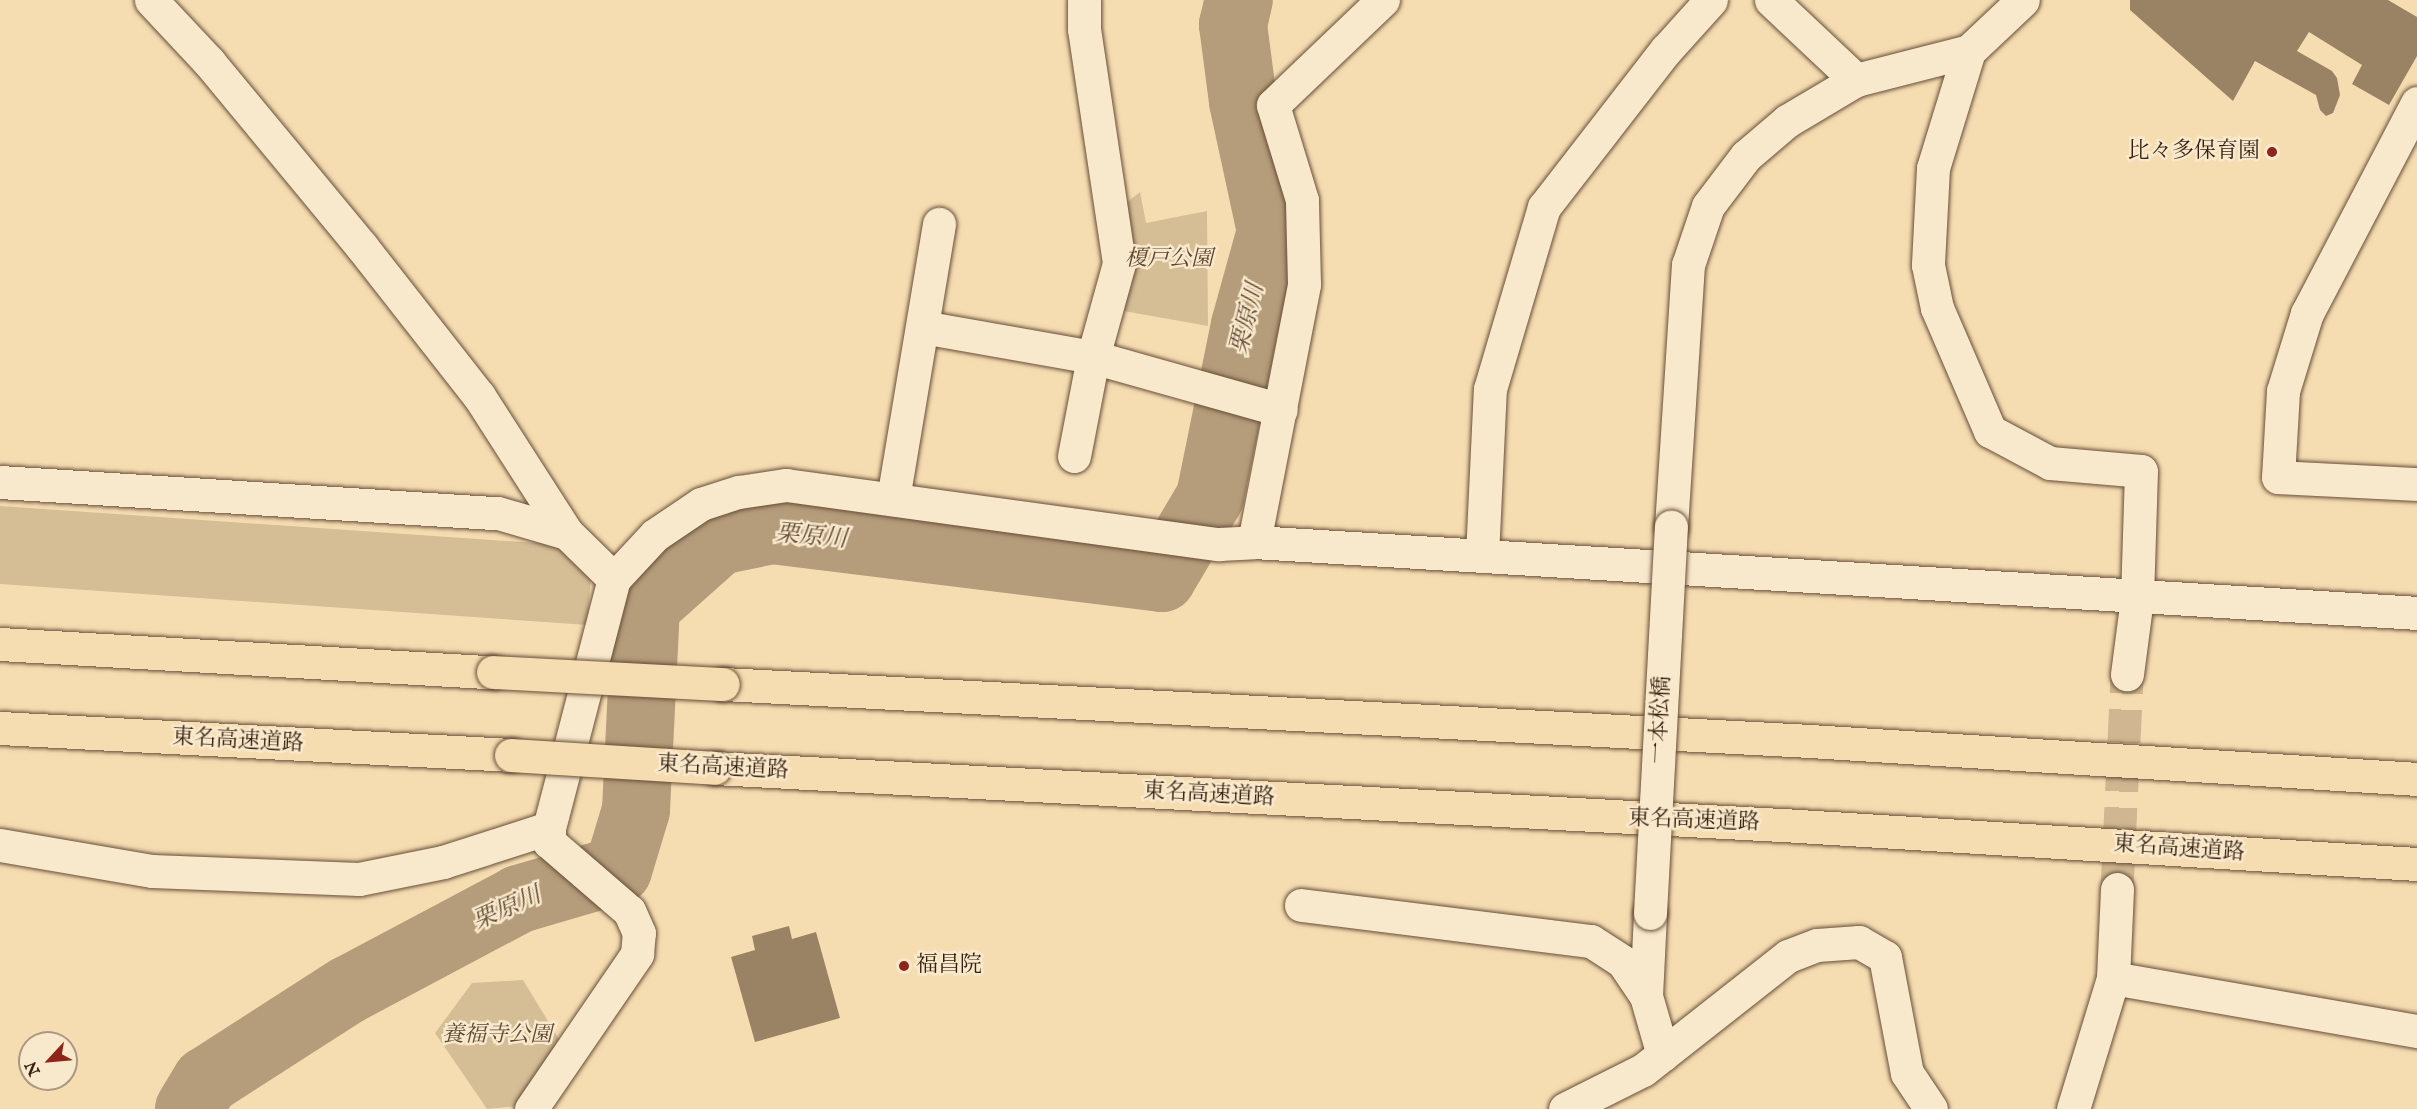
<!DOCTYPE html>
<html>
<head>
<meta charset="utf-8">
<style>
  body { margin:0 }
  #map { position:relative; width:2417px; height:1109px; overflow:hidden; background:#f6ddb1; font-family:"IM FELL English","Noto Serif JP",serif }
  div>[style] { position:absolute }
  .green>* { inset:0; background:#d5bd96 }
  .river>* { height:68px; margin:-34px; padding:0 34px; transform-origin:34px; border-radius:34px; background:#b59c7a }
  .building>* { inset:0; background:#9a8264 }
  .minor-tunnel>* { height:33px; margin-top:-16.5px; transform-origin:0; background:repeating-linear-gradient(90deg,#d0b791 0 33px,transparent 0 49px) }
  .roads { filter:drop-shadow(0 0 2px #664e38) drop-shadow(0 0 2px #664e38) }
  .minor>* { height:33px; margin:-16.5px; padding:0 16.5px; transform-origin:16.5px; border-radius:16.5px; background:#f9e9cc }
  .highway>* { height:33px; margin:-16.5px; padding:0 16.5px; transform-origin:16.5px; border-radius:16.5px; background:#f6ddb1 }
  .bridges { filter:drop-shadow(0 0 2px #664e38) drop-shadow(0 0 2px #664e38) }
  .minor-bridge>* { height:33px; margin:-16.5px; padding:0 16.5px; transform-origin:16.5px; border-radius:16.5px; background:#f9e9cc }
  .highway-bridge>* { height:33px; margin:-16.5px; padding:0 16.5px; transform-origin:16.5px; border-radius:16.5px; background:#f6ddb1 }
  .dots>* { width:16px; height:16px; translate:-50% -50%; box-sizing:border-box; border:3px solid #f9e9cc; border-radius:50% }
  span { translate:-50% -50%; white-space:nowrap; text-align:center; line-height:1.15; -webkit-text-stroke:5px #f9e9cc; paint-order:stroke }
  .poi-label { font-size:22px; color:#361f10 }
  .right { translate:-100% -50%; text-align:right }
  .left { translate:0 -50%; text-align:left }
  .park-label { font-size:22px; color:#5e4632; font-style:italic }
  .street-label { font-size:22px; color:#361f10 }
  .water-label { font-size:24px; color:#624b35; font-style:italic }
  .north { position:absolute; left:18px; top:1031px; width:60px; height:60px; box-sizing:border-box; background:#f9e9cc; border:2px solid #ab9881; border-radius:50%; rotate:244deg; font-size:16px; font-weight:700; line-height:24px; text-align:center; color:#361f10 }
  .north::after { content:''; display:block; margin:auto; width:21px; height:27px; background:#8f2418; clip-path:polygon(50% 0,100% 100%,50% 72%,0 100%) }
</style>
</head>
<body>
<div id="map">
  <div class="green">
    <div style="clip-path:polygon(1140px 192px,1146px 223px,1207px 211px,1208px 326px,1118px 310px,1126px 203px)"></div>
    <div style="clip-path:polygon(0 506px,565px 545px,591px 574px,587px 625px,0 584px)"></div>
    <div style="clip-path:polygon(523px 980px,562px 1044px,518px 1106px,487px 1109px,435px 1033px,472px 983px)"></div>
  </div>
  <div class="river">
    <div style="left:189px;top:1109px;width:33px;rotate:-59deg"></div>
    <div style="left:206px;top:1081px;width:169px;rotate:-32.7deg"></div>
    <div style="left:348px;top:990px;width:194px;rotate:-28deg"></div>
    <div style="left:519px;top:899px;width:103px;rotate:-16.3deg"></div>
    <div style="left:618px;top:870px;width:63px;rotate:-73.3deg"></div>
    <div style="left:636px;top:810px;width:204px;rotate:-87.2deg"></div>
    <div style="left:646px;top:606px;width:98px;rotate:-41.7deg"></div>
    <div style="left:719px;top:541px;width:54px;rotate:-11.7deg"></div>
    <div style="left:772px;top:530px;width:393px;rotate:7deg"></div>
    <div style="left:1162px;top:578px;width:94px;rotate:-59.3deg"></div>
    <div style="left:1210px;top:497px;width:176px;rotate:-78.5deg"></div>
    <div style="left:1245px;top:325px;width:98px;rotate:-74.5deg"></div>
    <div style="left:1271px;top:231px;width:133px;rotate:-102.2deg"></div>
    <div style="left:1243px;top:101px;width:77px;rotate:-97.5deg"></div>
    <div style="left:1233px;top:25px;width:26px;rotate:-77deg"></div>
  </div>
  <div class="building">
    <div style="clip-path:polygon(2130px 0,2388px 0,2417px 17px,2417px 56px,2389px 105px,2352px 84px,2362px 65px,2309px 32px,2297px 51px,2332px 71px,2337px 78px,2340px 95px,2333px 113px,2326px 116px,2320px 110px,2316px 95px,2255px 61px,2233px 101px,2130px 10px)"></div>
    <div style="clip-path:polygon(789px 926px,792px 939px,816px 932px,840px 1018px,755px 1042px,731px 957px,755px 950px,752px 936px)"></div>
  </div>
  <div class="minor-tunnel">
    <div style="left:2117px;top:889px;width:215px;rotate:-87.3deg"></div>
  </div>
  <div class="roads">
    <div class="minor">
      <div style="left:151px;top:0;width:85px;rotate:46.9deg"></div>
      <div style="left:209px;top:62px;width:240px;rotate:50.4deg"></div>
      <div style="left:362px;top:247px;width:189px;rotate:51.9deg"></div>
      <div style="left:479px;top:396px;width:163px;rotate:57.3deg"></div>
      <div style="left:1771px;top:0;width:117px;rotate:43.3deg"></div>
      <div style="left:1969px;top:51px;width:122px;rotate:107.1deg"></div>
      <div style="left:1933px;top:168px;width:97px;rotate:93deg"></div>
      <div style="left:1928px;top:265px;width:44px;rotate:78.2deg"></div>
      <div style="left:1937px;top:308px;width:134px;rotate:66.7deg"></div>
      <div style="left:1990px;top:431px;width:68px;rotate:28.1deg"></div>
      <div style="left:2050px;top:463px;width:91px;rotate:5deg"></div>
      <div style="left:2141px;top:471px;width:127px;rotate:91.8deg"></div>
      <div style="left:2137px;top:598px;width:77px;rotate:97.5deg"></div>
      <div style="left:2417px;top:103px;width:237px;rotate:117.6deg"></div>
      <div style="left:2307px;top:313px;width:82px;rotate:107.1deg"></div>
      <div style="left:2283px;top:391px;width:86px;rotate:93.3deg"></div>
      <div style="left:2278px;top:477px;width:139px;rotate:2.9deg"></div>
      <div style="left:923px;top:327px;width:173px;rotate:10deg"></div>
      <div style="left:1093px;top:357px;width:195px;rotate:15.7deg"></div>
      <div style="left:1074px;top:456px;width:101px;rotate:-79.1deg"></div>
      <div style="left:1093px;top:357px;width:98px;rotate:-74.5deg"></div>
      <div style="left:1119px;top:263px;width:237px;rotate:-98.5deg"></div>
      <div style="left:1084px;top:29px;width:29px;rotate:-90deg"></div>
      <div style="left:0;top:482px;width:499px;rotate:3.6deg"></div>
      <div style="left:498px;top:513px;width:72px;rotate:16.2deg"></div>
      <div style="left:567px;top:533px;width:66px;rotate:44.4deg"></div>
      <div style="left:893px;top:499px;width:279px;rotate:-80.5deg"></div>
      <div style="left:1671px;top:527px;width:263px;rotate:-86.3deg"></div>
      <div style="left:1688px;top:265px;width:62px;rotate:-71.3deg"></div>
      <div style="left:1708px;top:206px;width:63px;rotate:-52.8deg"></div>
      <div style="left:1746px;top:156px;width:54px;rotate:-40.5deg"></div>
      <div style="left:1787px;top:121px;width:80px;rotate:-30.7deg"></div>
      <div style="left:1856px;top:80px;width:117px;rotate:-14.4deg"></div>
      <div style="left:1969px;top:51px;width:74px;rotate:-43.4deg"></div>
      <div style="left:1254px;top:542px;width:263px;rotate:-79deg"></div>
      <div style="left:1304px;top:284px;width:84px;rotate:-91.4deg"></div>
      <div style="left:1302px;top:200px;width:99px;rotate:-107deg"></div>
      <div style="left:1273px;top:105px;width:152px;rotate:-43.7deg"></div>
      <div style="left:1482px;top:556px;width:167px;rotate:-87.3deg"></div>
      <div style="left:1490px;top:389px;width:190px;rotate:-73.5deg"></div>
      <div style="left:1544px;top:207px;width:199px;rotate:-52.2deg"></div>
      <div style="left:1666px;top:50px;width:67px;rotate:-48deg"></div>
      <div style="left:0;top:845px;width:154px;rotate:9.7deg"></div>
      <div style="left:152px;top:871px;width:207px;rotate:2.2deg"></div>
      <div style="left:359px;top:879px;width:86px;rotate:-11.4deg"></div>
      <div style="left:443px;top:862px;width:111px;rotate:-17.8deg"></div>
      <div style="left:1301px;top:905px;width:292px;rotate:7.1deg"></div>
      <div style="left:1591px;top:941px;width:38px;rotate:33deg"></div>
      <div style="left:1623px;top:962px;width:41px;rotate:55.9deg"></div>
      <div style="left:1646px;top:996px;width:61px;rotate:73.9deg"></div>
      <div style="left:2113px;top:978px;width:309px;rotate:9.9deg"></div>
      <div style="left:1646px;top:996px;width:83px;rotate:-87.2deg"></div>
      <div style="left:531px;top:1109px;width:188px;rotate:-55.6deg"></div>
      <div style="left:637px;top:954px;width:21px;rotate:-85deg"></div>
      <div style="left:639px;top:933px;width:24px;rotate:-114deg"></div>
      <div style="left:629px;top:911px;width:106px;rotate:-139.2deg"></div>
      <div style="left:549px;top:842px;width:14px;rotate:-90deg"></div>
      <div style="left:549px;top:828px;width:257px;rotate:-75.4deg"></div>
      <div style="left:614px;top:579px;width:60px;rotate:-47deg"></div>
      <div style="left:655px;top:535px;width:55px;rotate:-34deg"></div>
      <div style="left:701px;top:504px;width:40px;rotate:-18deg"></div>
      <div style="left:739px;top:492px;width:48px;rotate:-8.5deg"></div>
      <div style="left:786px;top:485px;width:437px;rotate:7.8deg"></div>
      <div style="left:1219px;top:544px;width:35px;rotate:-3deg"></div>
      <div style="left:1254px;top:542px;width:1165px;rotate:3.49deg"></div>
      <div style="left:1565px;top:1109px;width:87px;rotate:-26.6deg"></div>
      <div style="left:1643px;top:1070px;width:184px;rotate:-38.2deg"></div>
      <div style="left:1788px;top:956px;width:31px;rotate:-21deg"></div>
      <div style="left:1817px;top:945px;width:42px;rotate:-4.1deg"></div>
      <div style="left:1859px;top:942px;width:30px;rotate:30deg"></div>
      <div style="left:1885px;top:957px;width:118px;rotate:79.3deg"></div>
      <div style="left:1907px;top:1073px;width:43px;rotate:56.3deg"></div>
      <div style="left:2073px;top:1109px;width:137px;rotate:-73deg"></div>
      <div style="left:2113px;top:978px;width:89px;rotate:-87.4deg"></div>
    </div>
    <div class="highway">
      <div style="left:0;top:644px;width:494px;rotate:3.3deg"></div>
      <div style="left:723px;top:684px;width:1088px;rotate:3deg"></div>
      <div style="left:1810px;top:741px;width:608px;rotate:3.58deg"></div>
      <div style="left:0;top:728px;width:512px;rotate:3.02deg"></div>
      <div style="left:715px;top:768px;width:1086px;rotate:3.06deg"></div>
      <div style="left:1799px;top:826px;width:619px;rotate:3.52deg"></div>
    </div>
  </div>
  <div class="bridges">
    <div class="minor-bridge">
      <div style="left:1650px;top:913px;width:387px;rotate:-86.9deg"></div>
    </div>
    <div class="highway-bridge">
      <div style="left:493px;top:672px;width:230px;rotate:3deg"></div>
      <div style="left:511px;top:755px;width:204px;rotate:3.6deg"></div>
    </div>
  </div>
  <div class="dots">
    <div style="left:2272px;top:152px;background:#8f2418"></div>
    <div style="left:904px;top:966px;background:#8f2418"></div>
  </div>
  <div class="poi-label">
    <span class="right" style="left:2260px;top:152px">比々多保育園</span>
    <span class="left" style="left:916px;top:966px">福昌院</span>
  </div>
  <div class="park-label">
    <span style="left:1169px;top:260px">榎戸公園</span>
    <span style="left:497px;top:1036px">養福寺公園</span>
  </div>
  <div class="street-label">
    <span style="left:1661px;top:720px;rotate:-87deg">一本松橋</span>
    <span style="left:238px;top:741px;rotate:3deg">東名高速道路</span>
    <span style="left:723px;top:768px;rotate:3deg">東名高速道路</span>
    <span style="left:1209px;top:795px;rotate:3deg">東名高速道路</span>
    <span style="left:1694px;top:821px;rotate:2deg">東名高速道路</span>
    <span style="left:2179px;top:849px;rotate:4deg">東名高速道路</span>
  </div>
  <div class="water-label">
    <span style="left:1248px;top:319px;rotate:-76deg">栗原川</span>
    <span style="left:811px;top:537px;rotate:5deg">栗原川</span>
    <span style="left:507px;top:909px;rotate:-24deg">栗原川</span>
  </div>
  <div class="north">N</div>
</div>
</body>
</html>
